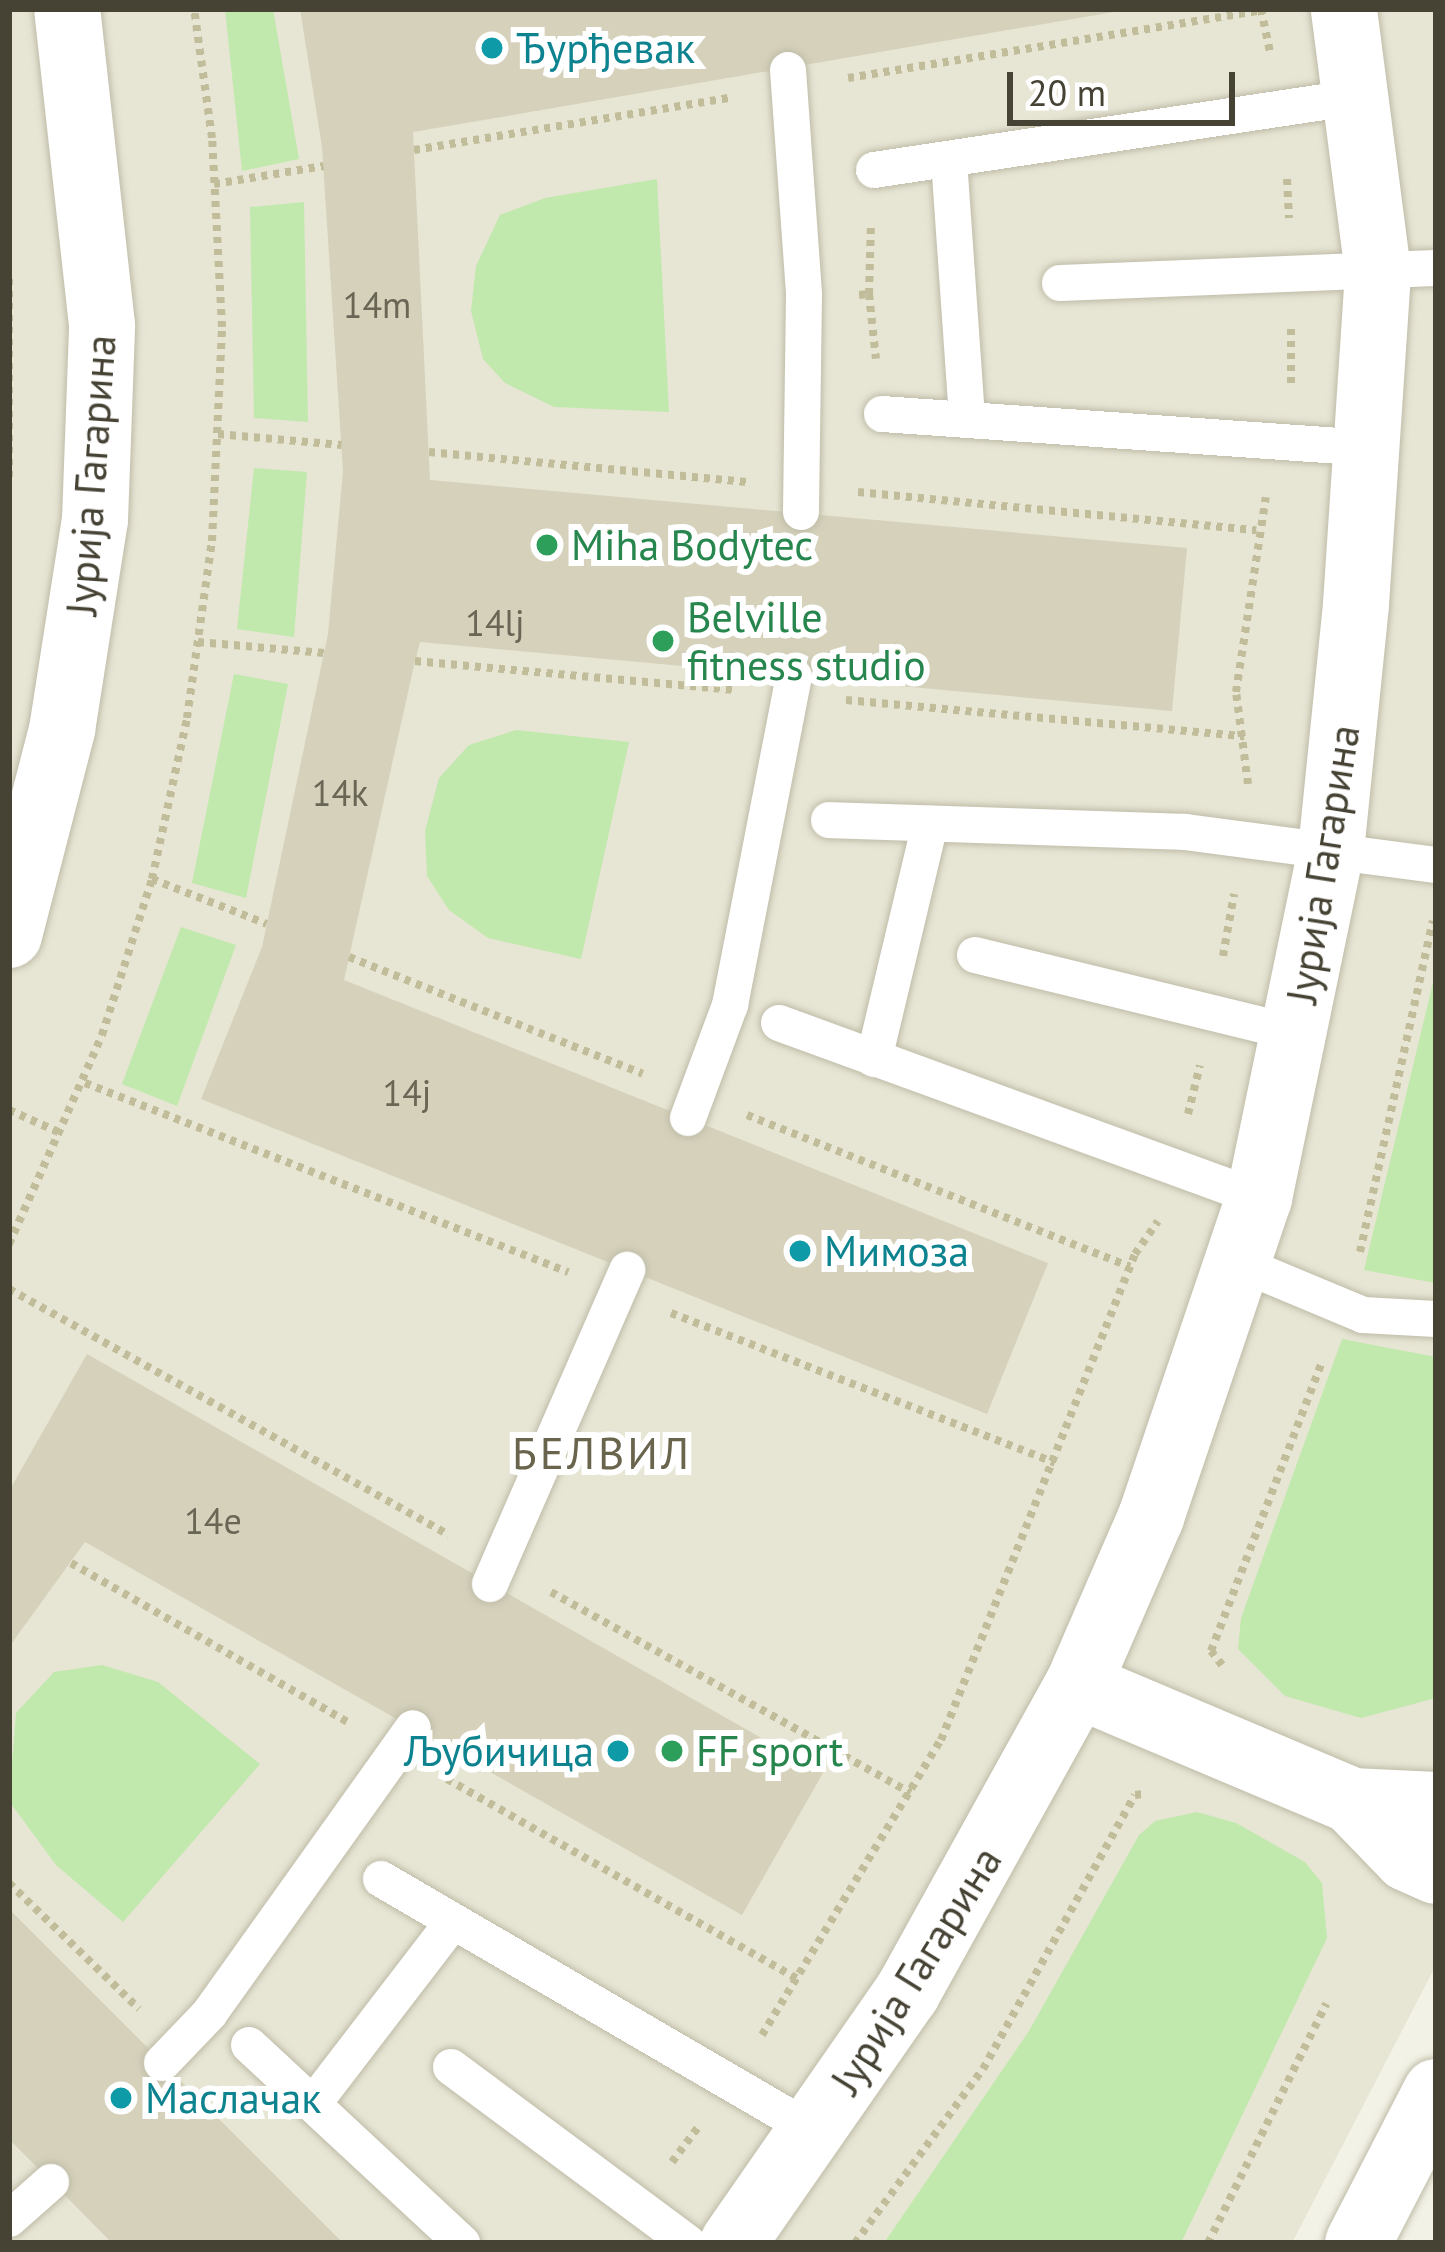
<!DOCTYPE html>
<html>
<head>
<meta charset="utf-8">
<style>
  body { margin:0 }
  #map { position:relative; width:1445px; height:2252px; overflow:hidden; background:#f3f2e6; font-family:"PT Sans",sans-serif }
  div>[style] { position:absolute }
  .residential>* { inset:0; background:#e7e5d4 }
  .green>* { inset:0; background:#c1e9ad }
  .building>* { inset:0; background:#d5d1bb }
  .path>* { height:8px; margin-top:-4px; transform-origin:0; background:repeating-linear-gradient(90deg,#c1bc99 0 6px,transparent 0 12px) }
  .roads { filter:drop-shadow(0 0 3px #bfbca8) drop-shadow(0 0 3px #bfbca8) }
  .service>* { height:36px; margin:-18px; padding:0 18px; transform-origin:18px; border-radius:18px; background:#fff }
  .minor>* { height:66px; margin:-33px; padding:0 33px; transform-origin:33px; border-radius:33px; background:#fff }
  .tertiary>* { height:66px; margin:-33px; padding:0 33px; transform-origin:33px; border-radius:33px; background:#fff }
  .dots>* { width:33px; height:33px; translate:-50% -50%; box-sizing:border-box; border:6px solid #fff; border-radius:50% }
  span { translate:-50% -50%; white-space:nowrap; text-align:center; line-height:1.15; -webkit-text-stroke:12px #fff; paint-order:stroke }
  .number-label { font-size:36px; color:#6a6656 }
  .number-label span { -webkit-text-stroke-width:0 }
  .culture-label { font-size:42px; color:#0d838f }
  .left { translate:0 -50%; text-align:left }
  .right { translate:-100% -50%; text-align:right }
  .street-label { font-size:42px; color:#464335 }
  .leisure-label { font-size:42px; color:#27864d }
  .neighbourhood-label { font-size:45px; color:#69644c; letter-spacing:3px }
  .frame { position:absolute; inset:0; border:12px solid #464335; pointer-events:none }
  .scale { position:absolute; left:1007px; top:72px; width:228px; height:54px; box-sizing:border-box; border:6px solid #464335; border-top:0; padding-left:15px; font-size:36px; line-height:42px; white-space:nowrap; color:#464335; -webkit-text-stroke:9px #fff; paint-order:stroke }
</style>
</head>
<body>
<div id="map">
  <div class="residential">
    <div style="clip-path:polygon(9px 9px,1436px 9px,1436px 1965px,1292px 2243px,9px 2243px)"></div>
  </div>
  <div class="green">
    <div style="clip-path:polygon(225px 9px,273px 9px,299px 159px,242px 171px)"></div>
    <div style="clip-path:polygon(657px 179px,669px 412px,554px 407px,505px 383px,483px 359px,471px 311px,476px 266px,500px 215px,545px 198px)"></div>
    <div style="clip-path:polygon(304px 202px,308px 422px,254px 418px,250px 207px)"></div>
    <div style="clip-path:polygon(254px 468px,307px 472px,294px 637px,237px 629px)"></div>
    <div style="clip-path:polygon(234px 674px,288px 684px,246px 898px,192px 883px)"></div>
    <div style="clip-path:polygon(516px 730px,629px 742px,581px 959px,488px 938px,449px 910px,427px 876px,425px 831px,439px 778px,469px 745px)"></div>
    <div style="clip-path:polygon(181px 927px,236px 945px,177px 1106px,122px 1084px)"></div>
    <div style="clip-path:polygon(1436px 970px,1436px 1283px,1364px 1270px)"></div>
    <div style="clip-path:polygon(1342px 1339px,1436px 1357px,1436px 1698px,1361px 1718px,1285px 1696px,1238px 1649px,1241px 1618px)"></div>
    <div style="clip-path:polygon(102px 1665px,158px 1682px,260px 1764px,123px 1922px,56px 1865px,9px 1801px,16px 1713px,54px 1672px)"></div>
    <div style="clip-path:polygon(1197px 1812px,1236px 1823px,1305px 1862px,1322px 1883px,1327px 1938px,1181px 2243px,884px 2243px,1029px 2031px,1139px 1835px,1155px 1821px)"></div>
  </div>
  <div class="building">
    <div style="clip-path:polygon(300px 9px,1131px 9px,413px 132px,430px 480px,1187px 548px,1172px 711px,420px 642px,415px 661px,344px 980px,1048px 1263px,987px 1414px,201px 1099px,262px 947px,328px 634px,343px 471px,322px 147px)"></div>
    <div style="clip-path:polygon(87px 1354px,823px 1773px,742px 1915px,85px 1542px,9px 1647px,9px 1491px)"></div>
    <div style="clip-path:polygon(9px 1909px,343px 2243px,112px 2243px,9px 2139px)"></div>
  </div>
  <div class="path">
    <div style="left:1261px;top:9px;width:44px;rotate:78.2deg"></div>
    <div style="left:848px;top:78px;width:419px;rotate:-9.3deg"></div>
    <div style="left:414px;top:150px;width:323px;rotate:-9.4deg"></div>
    <div style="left:1287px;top:179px;width:39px;rotate:87deg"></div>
    <div style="left:214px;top:184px;width:111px;rotate:-9.3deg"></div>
    <div style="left:9px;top:279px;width:199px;rotate:90deg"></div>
    <div style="left:869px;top:294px;width:70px;rotate:-88.4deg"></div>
    <div style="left:859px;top:295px;width:10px;rotate:-6deg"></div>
    <div style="left:869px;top:294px;width:65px;rotate:83.9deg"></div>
    <div style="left:1291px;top:329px;width:57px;rotate:90deg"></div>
    <div style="left:218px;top:434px;width:124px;rotate:5.1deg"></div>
    <div style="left:429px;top:452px;width:319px;rotate:5.4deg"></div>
    <div style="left:858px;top:492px;width:400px;rotate:5.5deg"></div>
    <div style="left:198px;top:642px;width:127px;rotate:5deg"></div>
    <div style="left:415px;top:661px;width:321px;rotate:5.2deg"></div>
    <div style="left:846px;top:700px;width:400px;rotate:5.2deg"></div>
    <div style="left:1248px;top:784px;width:93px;rotate:-97.4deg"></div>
    <div style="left:1236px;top:692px;width:197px;rotate:-81.3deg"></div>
    <div style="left:152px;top:879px;width:123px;rotate:21.4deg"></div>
    <div style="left:1223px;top:956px;width:63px;rotate:-79.9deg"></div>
    <div style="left:349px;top:957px;width:316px;rotate:21.7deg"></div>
    <div style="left:85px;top:1083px;width:519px;rotate:21.37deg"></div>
    <div style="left:9px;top:1110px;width:59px;rotate:24deg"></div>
    <div style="left:1188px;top:1114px;width:50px;rotate:-76.2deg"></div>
    <div style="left:747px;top:1115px;width:412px;rotate:21.6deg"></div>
    <div style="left:9px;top:1244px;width:229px;rotate:-66deg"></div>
    <div style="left:102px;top:1035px;width:164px;rotate:-72.2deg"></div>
    <div style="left:152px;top:879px;width:165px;rotate:-77.7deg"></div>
    <div style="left:187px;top:718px;width:179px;rotate:-82deg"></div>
    <div style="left:212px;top:541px;width:214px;rotate:-87.3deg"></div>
    <div style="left:222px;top:327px;width:189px;rotate:-93deg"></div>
    <div style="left:212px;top:138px;width:130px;rotate:-97.9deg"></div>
    <div style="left:1360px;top:1252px;width:339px;rotate:-77.6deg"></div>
    <div style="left:9px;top:1289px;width:504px;rotate:29.21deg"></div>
    <div style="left:671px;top:1313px;width:412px;rotate:21.3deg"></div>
    <div style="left:71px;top:1563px;width:323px;rotate:29.9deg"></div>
    <div style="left:551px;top:1592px;width:412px;rotate:29.2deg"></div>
    <div style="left:1222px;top:1665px;width:18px;rotate:-128deg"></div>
    <div style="left:1211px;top:1651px;width:310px;rotate:-69deg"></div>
    <div style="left:447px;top:1779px;width:403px;rotate:29.7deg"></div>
    <div style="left:9px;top:1883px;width:181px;rotate:44.1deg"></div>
    <div style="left:762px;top:2035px;width:345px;rotate:-58.8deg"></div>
    <div style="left:941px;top:1740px;width:523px;rotate:-68.24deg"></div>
    <div style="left:1135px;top:1254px;width:40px;rotate:-55.1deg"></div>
    <div style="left:672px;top:2162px;width:45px;rotate:-53.1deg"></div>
    <div style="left:855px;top:2243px;width:216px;rotate:-53.7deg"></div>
    <div style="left:983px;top:2069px;width:313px;rotate:-61deg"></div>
    <div style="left:1135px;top:1795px;width:9px;rotate:-6deg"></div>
    <div style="left:1208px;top:2243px;width:267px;rotate:-63.7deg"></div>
  </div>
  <div class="roads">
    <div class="service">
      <div style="left:788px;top:70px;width:226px;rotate:85.9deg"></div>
      <div style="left:804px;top:295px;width:217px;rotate:90.8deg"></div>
      <div style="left:949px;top:160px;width:260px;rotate:86deg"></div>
      <div style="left:874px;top:170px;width:488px;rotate:-8.6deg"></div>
      <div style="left:1060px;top:283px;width:376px;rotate:-2.3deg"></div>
      <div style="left:882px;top:414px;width:485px;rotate:4deg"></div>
      <div style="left:829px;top:820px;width:356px;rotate:1.9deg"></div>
      <div style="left:1185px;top:832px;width:253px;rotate:7.5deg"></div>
      <div style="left:975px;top:955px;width:330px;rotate:13.7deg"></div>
      <div style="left:779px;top:1023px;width:511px;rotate:20.03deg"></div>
      <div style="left:874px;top:1059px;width:242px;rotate:-76.6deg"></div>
      <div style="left:688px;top:1118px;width:121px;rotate:-69.6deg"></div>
      <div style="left:730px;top:1005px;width:335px;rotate:-79deg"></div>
      <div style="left:1241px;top:1264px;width:132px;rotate:22.7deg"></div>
      <div style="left:1363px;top:1315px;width:73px;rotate:3.1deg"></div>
      <div style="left:490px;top:1584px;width:343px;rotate:-66.4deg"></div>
      <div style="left:381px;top:1879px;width:502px;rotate:30.24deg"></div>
      <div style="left:249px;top:2045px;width:291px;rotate:42.9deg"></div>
      <div style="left:162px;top:2063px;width:68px;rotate:-46.2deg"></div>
      <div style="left:209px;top:2014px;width:351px;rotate:-54.5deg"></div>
      <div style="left:451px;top:2067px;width:295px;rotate:36.6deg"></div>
      <div style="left:313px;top:2104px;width:228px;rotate:-52.5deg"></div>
      <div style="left:9px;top:2219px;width:56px;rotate:-41.4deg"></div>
    </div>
    <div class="minor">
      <div style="left:9px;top:935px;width:212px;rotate:-75.5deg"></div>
      <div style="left:62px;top:730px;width:213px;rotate:-81.1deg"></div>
      <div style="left:95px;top:520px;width:195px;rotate:-87.9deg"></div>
      <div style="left:102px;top:325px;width:318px;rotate:-96.3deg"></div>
      <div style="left:1078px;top:1685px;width:298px;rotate:22.9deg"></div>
      <div style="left:1352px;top:1801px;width:84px;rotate:2.7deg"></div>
      <div style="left:1352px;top:1801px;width:79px;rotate:46deg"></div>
      <div style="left:1407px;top:1858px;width:32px;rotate:24deg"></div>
      <div style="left:733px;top:2243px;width:305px;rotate:-55.2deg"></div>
      <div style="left:907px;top:1993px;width:352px;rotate:-61deg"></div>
      <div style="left:1078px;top:1685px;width:183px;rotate:-66.5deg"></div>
      <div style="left:1151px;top:1517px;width:337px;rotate:-71.3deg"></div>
      <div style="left:1259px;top:1198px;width:354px;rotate:-78.3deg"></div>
      <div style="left:1331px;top:851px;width:248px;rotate:-84.2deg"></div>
      <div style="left:1356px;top:604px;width:333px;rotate:-86.2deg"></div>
      <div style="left:1378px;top:272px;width:265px;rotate:-97.4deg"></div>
    </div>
    <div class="tertiary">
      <div style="left:1358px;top:2243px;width:170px;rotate:-62.7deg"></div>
    </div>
  </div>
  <div class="dots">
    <div style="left:492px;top:48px;background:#0f9aa8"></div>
    <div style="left:547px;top:545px;background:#2e9e5b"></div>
    <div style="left:663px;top:641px;background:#2e9e5b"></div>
    <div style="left:800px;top:1251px;background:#0f9aa8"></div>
    <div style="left:618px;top:1751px;background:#0f9aa8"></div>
    <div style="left:672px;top:1751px;background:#2e9e5b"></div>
    <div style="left:121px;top:2098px;background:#0f9aa8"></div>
  </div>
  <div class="number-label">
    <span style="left:377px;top:305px">14m</span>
    <span style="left:495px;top:623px">14lj</span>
    <span style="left:340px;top:793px">14k</span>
    <span style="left:407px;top:1093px">14j</span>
    <span style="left:213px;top:1521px">14e</span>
  </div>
  <div class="culture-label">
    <span class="left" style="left:516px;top:48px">Ђурђевак</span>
    <span class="left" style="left:824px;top:1251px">Мимоза</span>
    <span class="right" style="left:594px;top:1751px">Љубичица</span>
    <span class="left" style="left:145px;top:2098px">Маслачак</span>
  </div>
  <div class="street-label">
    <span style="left:91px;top:475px;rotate:-86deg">Јурија Гагарина</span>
    <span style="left:1323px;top:864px;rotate:-81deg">Јурија Гагарина</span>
    <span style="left:916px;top:1970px;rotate:-58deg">Јурија Гагарина</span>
  </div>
  <div class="leisure-label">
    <span class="left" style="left:571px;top:545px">Miha Bodytec</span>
    <span class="left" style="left:687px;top:641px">Belville<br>fitness studio</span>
    <span class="left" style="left:696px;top:1751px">FF sport</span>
  </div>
  <div class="neighbourhood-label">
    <span style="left:602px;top:1453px">БЕЛВИЛ</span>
  </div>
  <div class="frame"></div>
  <div class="scale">20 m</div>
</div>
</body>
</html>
